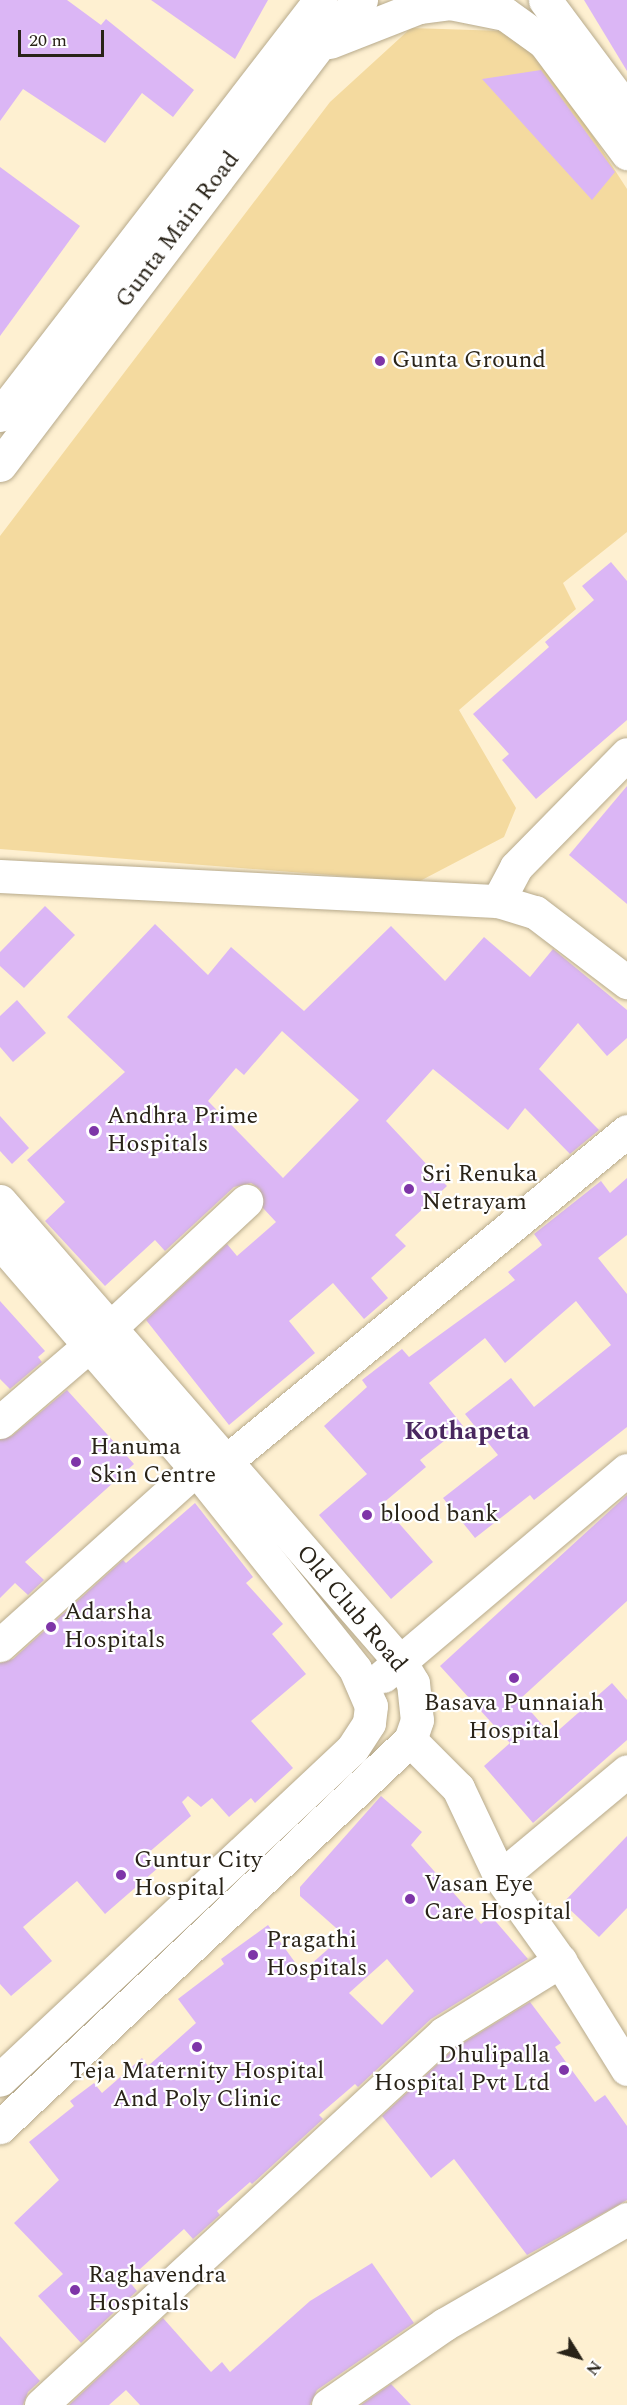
<!DOCTYPE html>
<html>
<head>
<meta charset="utf-8">
<style>
  body { margin:0 }
  #map { position:relative; width:627px; height:2405px; overflow:hidden; background:#fef0d1; font-family:Spectral,serif }
  div>[style] { position:absolute }
  .green>* { inset:0; background:#f4da9f }
  .building>* { inset:0; background:#dbb6f5 }
  .roads { filter:drop-shadow(0 0 2px #b7aa8c) drop-shadow(0 0 2px #b7aa8c) }
  .minor>* { height:33px; margin:-16.5px; padding:0 16.5px; transform-origin:16.5px; border-radius:16.5px; background:#fff }
  .major>* { height:33px; margin:-16.5px; padding:0 16.5px; transform-origin:16.5px; border-radius:16.5px; background:#fff }
  .dots>* { width:16px; height:16px; translate:-50% -50%; box-sizing:border-box; border:3px solid #fff; border-radius:50% }
  span { translate:-50% -50%; white-space:nowrap; text-align:center; line-height:1.15; -webkit-text-stroke:4.5px #fff; paint-order:stroke }
  .street-label { font-size:24px; color:#292318 }
  .poi-label { font-size:24px; color:#292318 }
  .left { translate:0 -50%; text-align:left }
  .right { translate:-100% -50%; text-align:right }
  .neighbourhood-label { font-size:26px; color:#49275f; font-weight:700 }
  .north { position:absolute; left:549px; top:2327px; width:60px; height:60px; -webkit-text-stroke:4px #fff; paint-order:stroke; rotate:127deg; font-size:16px; font-weight:700; line-height:24px; text-align:center; color:#292318 }
  .north::after { content:''; display:block; margin:auto; width:21px; height:27px; background:#292318; clip-path:polygon(50% 0,100% 100%,50% 72%,0 100%) }
  .scale { position:absolute; left:18px; top:30px; width:86px; height:27px; box-sizing:border-box; border:3px solid #292318; border-top:0; padding-left:8px; font-size:18px; line-height:21px; white-space:nowrap; color:#292318; -webkit-text-stroke:4px #fff; paint-order:stroke }
</style>
</head>
<body>
<div id="map">
  <div class="green">
    <div style="clip-path:polygon(411px 28px,504px 31px,549px 68px,627px 189px,627px 532px,563px 583px,576px 609px,459px 710px,516px 808px,504px 837px,418px 882px,0 849px,0 536px,330px 102px)"></div>
  </div>
  <div class="building">
    <div style="clip-path:polygon(0 0,67px 0,101px 25px,106px 19px,194px 90px,173px 117px,142px 93px,105px 143px,23px 89px,0 121px)"></div>
    <div style="clip-path:polygon(151px 0,268px 0,235px 59px)"></div>
    <div style="clip-path:polygon(584px 0,627px 0,627px 71px)"></div>
    <div style="clip-path:polygon(541px 70px,615px 172px,592px 200px,482px 79px)"></div>
    <div style="clip-path:polygon(0 167px,80px 226px,0 336px)"></div>
    <div style="clip-path:polygon(611px 562px,627px 581px,627px 720px,536px 799px,502px 760px,509px 754px,473px 714px,549px 647px,545px 642px,594px 600px,582px 586px)"></div>
    <div style="clip-path:polygon(627px 786px,627px 904px,569px 855px)"></div>
    <div style="clip-path:polygon(45px 906px,75px 935px,24px 988px,0 966px,0 952px)"></div>
    <div style="clip-path:polygon(evenodd,155px 924px,208px 975px,231px 947px,304px 1011px,391px 926px,445px 981px,484px 937px,530px 977px,553px 949px,627px 1010px,627px 1038px,607px 1056px,578px 1023px,539px 1069px,599px 1130px,570px 1154px,525px 1108px,508px 1130px,433px 1069px,386px 1121px,447px 1186px,395px 1235px,406px 1246px,371px 1278px,388px 1298px,364px 1319px,333px 1283px,289px 1321px,315px 1353px,229px 1425px,146px 1320px,227px 1244px,237px 1256px,276px 1222px,263px 1208px,260px 1189px,251px 1183px,234px 1187px,165px 1251px,155px 1240px,105px 1286px,45px 1221px,65px 1202px,27px 1160px,125px 1072px,67px 1017px,155px 924px,282px 1031px,359px 1100px,283px 1178px,208px 1101px,236px 1068px,244px 1075px,282px 1031px)"></div>
    <div style="clip-path:polygon(17px 1000px,46px 1033px,13px 1062px,0 1047px,0 1016px)"></div>
    <div style="clip-path:polygon(0 1116px,29px 1148px,12px 1164px,0 1151px)"></div>
    <div style="clip-path:polygon(627px 1178px,627px 1235px,598px 1258px,627px 1294px,627px 1427px,534px 1500px,530px 1495px,475px 1538px,443px 1498px,498px 1455px,465px 1414px,511px 1378px,534px 1407px,611px 1345px,576px 1301px,505px 1363px,485px 1338px,429px 1383px,463px 1426px,420px 1460px,426px 1467px,382px 1504px,433px 1562px,391px 1599px,319px 1515px,367px 1474px,324px 1426px,367px 1387px,362px 1380px,402px 1349px,409px 1357px,515px 1280px,508px 1272px,542px 1245px,534px 1234px,601px 1181px,610px 1193px)"></div>
    <div style="clip-path:polygon(0 1301px,45px 1351px,38px 1357px,42px 1362px,10px 1389px,0 1379px)"></div>
    <div style="clip-path:polygon(67px 1390px,134px 1464px,25px 1562px,44px 1580px,28px 1595px,15px 1583px,0 1598px,0 1440px,12px 1436px)"></div>
    <div style="clip-path:polygon(627px 1495px,627px 1601px,520px 1699px,552px 1736px,612px 1683px,627px 1700px,627px 1740px,533px 1823px,484px 1766px,510px 1743px,440px 1666px)"></div>
    <div style="clip-path:polygon(195px 1503px,253px 1577px,246px 1583px,283px 1624px,272px 1634px,306px 1674px,251px 1721px,293px 1768px,255px 1803px,251px 1798px,229px 1817px,212px 1798px,201px 1807px,188px 1796px,182px 1802px,191px 1816px,147px 1854px,159px 1867px,105px 1914px,77px 1881px,23px 1927px,52px 1961px,11px 1996px,0 1984px,0 1663px,13px 1659px,123px 1560px,126px 1563px)"></div>
    <div style="clip-path:polygon(evenodd,381px 1796px,422px 1832px,411px 1845px,481px 1924px,491px 1916px,528px 1959px,431px 2019px,358px 2087px,355px 2084px,319px 2115px,323px 2119px,252px 2184px,250px 2182px,217px 2211px,220px 2215px,193px 2239px,184px 2229px,128px 2280px,137px 2291px,81px 2343px,38px 2296px,63px 2274px,14px 2223px,59px 2180px,29px 2142px,74px 2106px,70px 2101px,94px 2083px,102px 2093px,142px 2058px,148px 2066px,196px 2023px,178px 1999px,224px 1964px,221px 1959px,268px 1925px,302px 1972px,344px 1935px,300px 1896px,300px 1887px,381px 1796px,387px 1959px,414px 1991px,382px 2025px,349px 1993px,387px 1959px)"></div>
    <div style="clip-path:polygon(627px 1836px,627px 1908px,599px 1937px,563px 1903px)"></div>
    <div style="clip-path:polygon(530px 2002px,561px 2043px,555px 2047px,595px 2102px,605px 2095px,627px 2126px,627px 2200px,527px 2255px,454px 2159px,431px 2178px,382px 2116px,455px 2048px)"></div>
    <div style="clip-path:polygon(372px 2263px,414px 2323px,317px 2390px,310px 2405px,140px 2405px,126px 2390px,109px 2405px,69px 2405px,163px 2318px,211px 2372px,222px 2362px,230px 2372px,310px 2301px)"></div>
    <div style="clip-path:polygon(0 2336px,40px 2381px,28px 2392px,23px 2405px,0 2405px)"></div>
    <div style="clip-path:polygon(391px 2384px,411px 2405px,361px 2405px)"></div>
  </div>
  <div class="roads">
    <div class="minor">
      <div style="left:545px;top:0;width:137px;rotate:53.3deg"></div>
      <div style="left:330px;top:42px;width:96px;rotate:-21.5deg"></div>
      <div style="left:419px;top:7px;width:31px;rotate:-7deg"></div>
      <div style="left:450px;top:3px;width:56px;rotate:11.3deg"></div>
      <div style="left:505px;top:14px;width:48px;rotate:35.7deg"></div>
      <div style="left:544px;top:42px;width:139px;rotate:53.2deg"></div>
      <div style="left:0;top:415px;width:524px;rotate:-52.36deg"></div>
      <div style="left:0;top:465px;width:552px;rotate:-52.8deg"></div>
      <div style="left:334px;top:25px;width:37px;rotate:-43deg"></div>
      <div style="left:0;top:876px;width:499px;rotate:2.9deg"></div>
      <div style="left:498px;top:901px;width:39px;rotate:17deg"></div>
      <div style="left:535px;top:912px;width:116px;rotate:37.3deg"></div>
      <div style="left:498px;top:901px;width:38px;rotate:-62deg"></div>
      <div style="left:516px;top:867px;width:158px;rotate:-45.5deg"></div>
      <div style="left:0;top:1201px;width:612px;rotate:49.04deg"></div>
      <div style="left:401px;top:1663px;width:23px;rotate:59deg"></div>
      <div style="left:413px;top:1683px;width:37px;rotate:84deg"></div>
      <div style="left:417px;top:1720px;width:21px;rotate:109deg"></div>
      <div style="left:410px;top:1740px;width:564px;rotate:136.65deg"></div>
      <div style="left:0;top:1242px;width:300px;rotate:49.2deg"></div>
      <div style="left:196px;top:1469px;width:256px;rotate:51.5deg"></div>
      <div style="left:355px;top:1669px;width:40px;rotate:66.6deg"></div>
      <div style="left:371px;top:1706px;width:17px;rotate:97deg"></div>
      <div style="left:369px;top:1723px;width:31px;rotate:123deg"></div>
      <div style="left:352px;top:1749px;width:483px;rotate:136.8deg"></div>
      <div style="left:0;top:1422px;width:146px;rotate:-40.6deg"></div>
      <div style="left:111px;top:1327px;width:185px;rotate:-43deg"></div>
      <div style="left:224px;top:1463px;width:522px;rotate:-39.48deg"></div>
      <div style="left:0;top:1645px;width:263px;rotate:-41.9deg"></div>
      <div style="left:383px;top:1676px;width:319px;rotate:-40.2deg"></div>
      <div style="left:500px;top:1877px;width:165px;rotate:-39.8deg"></div>
      <div style="left:41px;top:2405px;width:548px;rotate:-42.71deg"></div>
      <div style="left:444px;top:2033px;width:137px;rotate:-31.8deg"></div>
      <div style="left:328px;top:2405px;width:142px;rotate:-34.7deg"></div>
      <div style="left:445px;top:2324px;width:210px;rotate:-30deg"></div>
    </div>
    <div class="major">
      <div style="left:410px;top:1740px;width:68px;rotate:45deg"></div>
      <div style="left:458px;top:1788px;width:98px;rotate:64.7deg"></div>
      <div style="left:500px;top:1877px;width:103px;rotate:54.5deg"></div>
      <div style="left:560px;top:1961px;width:127px;rotate:58.2deg"></div>
    </div>
  </div>
  <div class="dots">
    <div style="left:380px;top:361px;background:#7e35a8"></div>
    <div style="left:94px;top:1131px;background:#7e35a8"></div>
    <div style="left:409px;top:1189px;background:#7e35a8"></div>
    <div style="left:76px;top:1462px;background:#7e35a8"></div>
    <div style="left:367px;top:1515px;background:#7e35a8"></div>
    <div style="left:51px;top:1627px;background:#7e35a8"></div>
    <div style="left:514px;top:1678px;background:#7e35a8"></div>
    <div style="left:121px;top:1875px;background:#7e35a8"></div>
    <div style="left:410px;top:1899px;background:#7e35a8"></div>
    <div style="left:253px;top:1955px;background:#7e35a8"></div>
    <div style="left:197px;top:2047px;background:#7e35a8"></div>
    <div style="left:564px;top:2070px;background:#7e35a8"></div>
    <div style="left:75px;top:2290px;background:#7e35a8"></div>
  </div>
  <div class="street-label">
    <span style="left:178px;top:230px;rotate:-53deg">Gunta Main Road</span>
    <span style="left:351px;top:1609px;rotate:50deg">Old Club Road</span>
  </div>
  <div class="poi-label">
    <span class="left" style="left:392px;top:361px">Gunta Ground</span>
    <span class="left" style="left:107px;top:1131px">Andhra Prime<br>Hospitals</span>
    <span class="left" style="left:422px;top:1189px">Sri Renuka<br>Netrayam</span>
    <span class="left" style="left:90px;top:1462px">Hanuma<br>Skin Centre</span>
    <span class="left" style="left:380px;top:1515px">blood bank</span>
    <span class="left" style="left:64px;top:1627px">Adarsha<br>Hospitals</span>
    <span style="left:514px;top:1718px">Basava Punnaiah<br>Hospital</span>
    <span class="left" style="left:134px;top:1875px">Guntur City<br>Hospital</span>
    <span class="left" style="left:424px;top:1899px">Vasan Eye<br>Care Hospital</span>
    <span class="left" style="left:266px;top:1955px">Pragathi<br>Hospitals</span>
    <span class="right" style="left:550px;top:2070px">Dhulipalla<br>Hospital Pvt Ltd</span>
    <span style="left:197px;top:2086px">Teja Maternity Hospital<br>And Poly Clinic</span>
    <span class="left" style="left:88px;top:2290px">Raghavendra<br>Hospitals</span>
  </div>
  <div class="neighbourhood-label">
    <span style="left:467px;top:1432px">Kothapeta</span>
  </div>
  <div class="north">N</div>
  <div class="scale">20 m</div>
</div>
</body>
</html>
